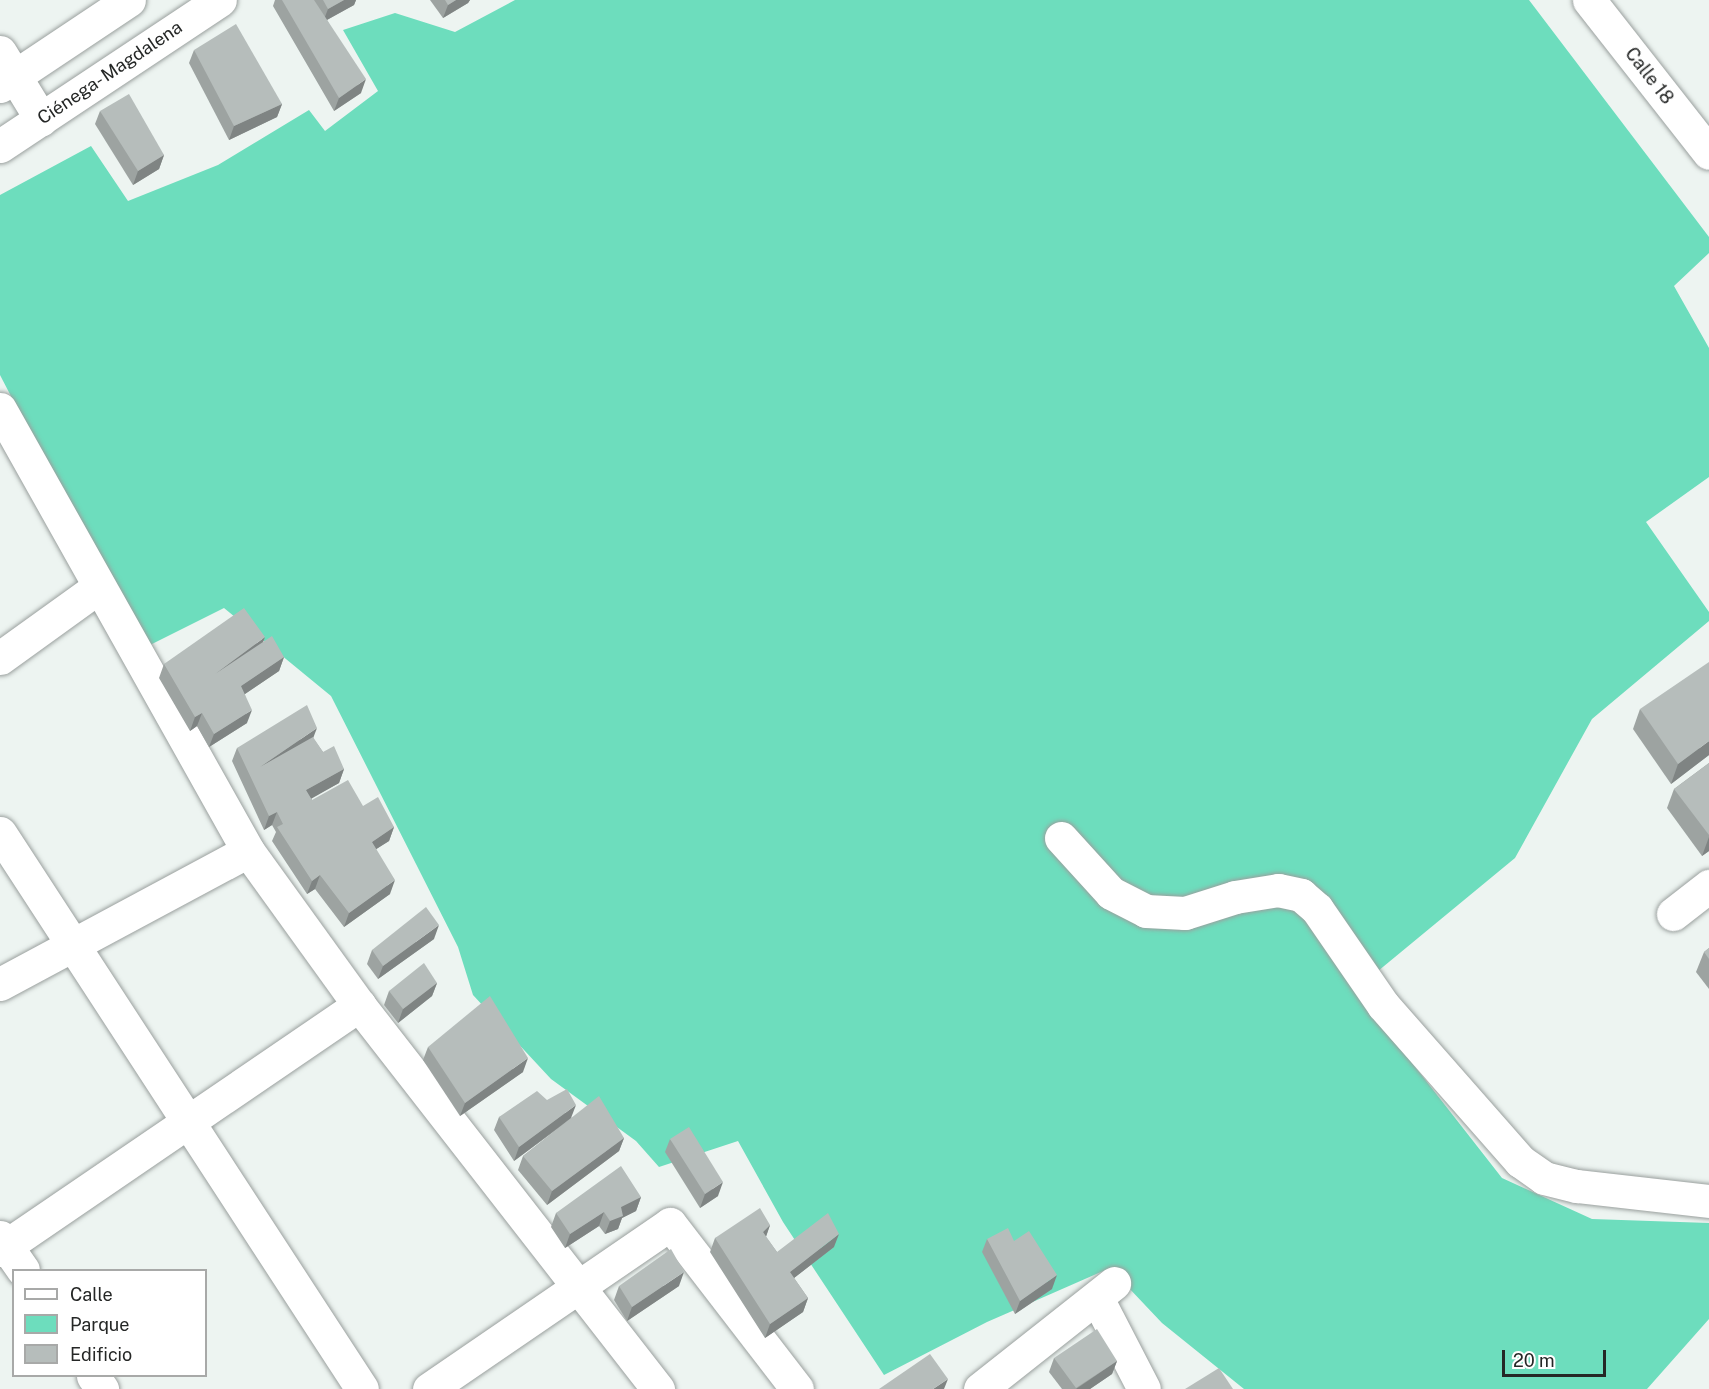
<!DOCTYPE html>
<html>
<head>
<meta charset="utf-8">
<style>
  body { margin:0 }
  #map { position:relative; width:1709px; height:1389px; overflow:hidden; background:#edf4f1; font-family:"Public Sans",sans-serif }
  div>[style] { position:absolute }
  .green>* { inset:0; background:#6dddbd }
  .roads { filter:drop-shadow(0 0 2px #9aa09e) drop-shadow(0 0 2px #9aa09e) }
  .minor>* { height:33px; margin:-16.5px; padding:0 16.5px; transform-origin:16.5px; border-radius:16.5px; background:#fff }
  .wall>* { inset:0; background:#9da3a1 }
  .shaded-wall>* { inset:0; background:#7f8483 }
  .building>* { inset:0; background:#b6bdbb }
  span { translate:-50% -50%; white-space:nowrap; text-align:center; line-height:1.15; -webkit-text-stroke:4.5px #fff; paint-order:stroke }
  .street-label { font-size:18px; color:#252726 }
  .legend { position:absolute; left:12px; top:1269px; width:195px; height:108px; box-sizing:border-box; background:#fff; border:2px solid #a8a9a8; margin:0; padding:8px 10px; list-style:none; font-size:18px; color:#252726 }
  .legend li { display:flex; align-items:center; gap:12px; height:30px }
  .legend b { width:30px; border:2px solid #a8a9a8 }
  .scale { position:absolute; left:1502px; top:1350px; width:104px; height:27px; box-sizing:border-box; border:3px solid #252726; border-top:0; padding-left:8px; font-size:18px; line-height:21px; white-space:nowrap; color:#252726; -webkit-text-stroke:4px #fff; paint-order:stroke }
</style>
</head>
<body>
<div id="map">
  <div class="green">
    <div style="clip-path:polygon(515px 0,1529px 0,1709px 237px,1709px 253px,1674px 286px,1709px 348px,1709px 477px,1646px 522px,1709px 612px,1709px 621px,1592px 719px,1515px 858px,1355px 990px,1502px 1178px,1592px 1219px,1709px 1223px,1709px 1319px,1647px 1389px,1244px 1389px,1162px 1323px,1110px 1268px,987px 1322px,884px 1375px,783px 1222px,738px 1141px,659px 1167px,636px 1141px,551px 1079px,473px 995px,458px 947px,331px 696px,224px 608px,142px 649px,0 375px,0 195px,91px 146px,128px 201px,218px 165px,309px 110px,325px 131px,378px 91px,343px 30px,395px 13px,455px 32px)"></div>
  </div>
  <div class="roads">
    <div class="minor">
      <div style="left:1589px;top:0;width:194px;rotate:51.9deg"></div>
      <div style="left:0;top:52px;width:79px;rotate:58.5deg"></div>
      <div style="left:0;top:86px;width:155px;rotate:-33.7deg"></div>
      <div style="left:0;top:146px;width:264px;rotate:-33.6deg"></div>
      <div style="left:0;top:409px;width:507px;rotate:60.7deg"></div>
      <div style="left:248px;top:851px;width:190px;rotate:54.2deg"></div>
      <div style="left:359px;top:1005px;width:487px;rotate:52.1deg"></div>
      <div style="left:0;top:658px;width:120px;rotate:-35.8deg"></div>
      <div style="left:0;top:833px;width:663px;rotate:56.93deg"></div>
      <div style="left:1061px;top:838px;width:74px;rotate:47.7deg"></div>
      <div style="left:1111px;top:893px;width:39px;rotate:27deg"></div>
      <div style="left:1146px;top:911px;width:39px;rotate:3deg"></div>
      <div style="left:1185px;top:913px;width:52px;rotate:-17.7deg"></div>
      <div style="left:1235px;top:897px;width:44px;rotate:-9.2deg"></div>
      <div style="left:1278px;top:890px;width:24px;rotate:12deg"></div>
      <div style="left:1301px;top:895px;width:21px;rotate:41deg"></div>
      <div style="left:1317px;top:909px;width:116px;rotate:55.5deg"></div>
      <div style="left:1383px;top:1005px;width:208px;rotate:48.7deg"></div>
      <div style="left:1520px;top:1161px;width:29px;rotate:35deg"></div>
      <div style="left:1544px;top:1178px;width:34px;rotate:14deg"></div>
      <div style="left:1577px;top:1186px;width:133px;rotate:6.5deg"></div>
      <div style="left:1673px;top:914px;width:46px;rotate:-37.9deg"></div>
      <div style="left:0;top:984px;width:281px;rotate:-28.2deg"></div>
      <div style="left:0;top:1237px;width:40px;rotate:55.1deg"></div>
      <div style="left:0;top:1250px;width:435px;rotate:-34.3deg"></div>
      <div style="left:1097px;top:1298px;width:102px;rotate:62.7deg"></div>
      <div style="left:93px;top:1376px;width:16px;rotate:55deg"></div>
      <div style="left:429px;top:1389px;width:292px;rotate:-34.4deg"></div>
      <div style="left:670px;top:1224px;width:208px;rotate:52.4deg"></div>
      <div style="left:980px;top:1389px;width:171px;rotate:-38.3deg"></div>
    </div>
  </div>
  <div class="wall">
    <div style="clip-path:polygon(275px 0,356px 0,354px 5px,327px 20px,361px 93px,334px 111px,273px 6px)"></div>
    <div style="clip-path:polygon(430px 0,470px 0,468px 3px,443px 18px)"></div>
    <div style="clip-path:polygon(194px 50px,282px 104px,277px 117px,229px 140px,189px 63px)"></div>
    <div style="clip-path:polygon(100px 111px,164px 155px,159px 169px,133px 185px,95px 124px)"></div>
    <div style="clip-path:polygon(263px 642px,284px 657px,279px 671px,245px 694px,247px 723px,209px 747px,197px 726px,190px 731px,159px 678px,164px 664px)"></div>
    <div style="clip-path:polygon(1640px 709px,1709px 755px,1671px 784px,1633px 729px)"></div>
    <div style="clip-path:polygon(313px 738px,323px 752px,344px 769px,339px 783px,311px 798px,312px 800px,363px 806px,394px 827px,389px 841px,376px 849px,390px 894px,344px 927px,315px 889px,307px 894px,272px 841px,276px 832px,272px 825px,264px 830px,232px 761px,237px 748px)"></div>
    <div style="clip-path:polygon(1709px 763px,1709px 851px,1702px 856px,1667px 808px,1674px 789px)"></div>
    <div style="clip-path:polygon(434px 939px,378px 979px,367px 964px,372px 950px)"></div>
    <div style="clip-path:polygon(1709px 948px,1709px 989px,1696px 972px,1704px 952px)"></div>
    <div style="clip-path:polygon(437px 983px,432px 996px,398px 1023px,384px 1005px,389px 991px)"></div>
    <div style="clip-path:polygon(428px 1047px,523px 1072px,460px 1116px,423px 1060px)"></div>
    <div style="clip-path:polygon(547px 1100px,572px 1118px,624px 1138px,619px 1151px,547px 1205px,518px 1170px,523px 1156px,563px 1125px,514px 1161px,494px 1130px,499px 1117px)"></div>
    <div style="clip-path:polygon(670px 1139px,718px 1196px,700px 1208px,665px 1152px)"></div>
    <div style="clip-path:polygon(641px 1197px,636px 1211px,622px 1218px,618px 1229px,605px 1234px,599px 1226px,565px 1248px,551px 1227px,556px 1213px)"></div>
    <div style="clip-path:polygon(770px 1225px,766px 1237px,777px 1252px,834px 1247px,794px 1278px,808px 1298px,803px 1312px,765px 1338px,710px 1252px,715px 1238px)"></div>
    <div style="clip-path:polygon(987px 1239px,1014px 1241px,1052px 1289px,1015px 1314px,982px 1252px)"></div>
    <div style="clip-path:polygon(619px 1286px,679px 1286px,627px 1321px,614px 1300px)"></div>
    <div style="clip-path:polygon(1054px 1358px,1117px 1361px,1112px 1374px,1090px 1389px,1062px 1389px,1049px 1372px)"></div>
  </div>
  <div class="shaded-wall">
    <div style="clip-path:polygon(344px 0,356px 0,354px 5px,323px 22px,328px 9px)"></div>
    <div style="clip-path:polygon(456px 0,470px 0,468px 3px,443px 18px,448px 5px)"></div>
    <div style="clip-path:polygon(366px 79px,361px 93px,334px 111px,339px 98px)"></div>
    <div style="clip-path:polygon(282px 104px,277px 117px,229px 140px,234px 126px)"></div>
    <div style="clip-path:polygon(164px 155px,159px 169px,133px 185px,138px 171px)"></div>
    <div style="clip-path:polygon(265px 637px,260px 651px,215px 674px)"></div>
    <div style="clip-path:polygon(284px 657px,279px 671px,236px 700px,241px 686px)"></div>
    <div style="clip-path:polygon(252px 710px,247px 723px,209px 747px,214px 734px)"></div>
    <div style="clip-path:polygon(202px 713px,197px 726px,190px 731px,195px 717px)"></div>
    <div style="clip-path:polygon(317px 728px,312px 741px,260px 767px)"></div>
    <div style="clip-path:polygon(1709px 741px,1709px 755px,1671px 784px,1678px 764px)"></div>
    <div style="clip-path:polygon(344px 769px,339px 783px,302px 804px,306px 790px)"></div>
    <div style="clip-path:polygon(277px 812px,272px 825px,264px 830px,269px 816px)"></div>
    <div style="clip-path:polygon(394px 827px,389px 841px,367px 855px,372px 842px)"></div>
    <div style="clip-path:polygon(1709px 837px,1709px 851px,1702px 856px)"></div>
    <div style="clip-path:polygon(320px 875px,315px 889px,307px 894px,312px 881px)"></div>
    <div style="clip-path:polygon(395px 880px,390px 894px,344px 927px,349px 913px)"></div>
    <div style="clip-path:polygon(439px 925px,434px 939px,378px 979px,383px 966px)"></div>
    <div style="clip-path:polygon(437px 983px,432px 996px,398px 1023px,403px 1009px)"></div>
    <div style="clip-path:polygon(528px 1058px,523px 1072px,460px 1116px,465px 1103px)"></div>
    <div style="clip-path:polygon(576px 1105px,571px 1118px,514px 1161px,519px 1147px)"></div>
    <div style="clip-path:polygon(624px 1138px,619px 1151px,547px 1205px,552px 1191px)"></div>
    <div style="clip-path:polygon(723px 1182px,718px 1196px,700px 1208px,705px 1194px)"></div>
    <div style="clip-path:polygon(641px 1197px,636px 1211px,622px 1218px,618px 1229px,605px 1234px,610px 1221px,621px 1207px)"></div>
    <div style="clip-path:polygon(604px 1212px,599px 1226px,565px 1248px,570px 1234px)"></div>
    <div style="clip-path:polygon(770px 1225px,765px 1239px,763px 1232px)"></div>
    <div style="clip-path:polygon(839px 1234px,834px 1247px,785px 1285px,790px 1272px)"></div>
    <div style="clip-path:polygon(684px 1272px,679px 1286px,627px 1321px,632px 1307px)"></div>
    <div style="clip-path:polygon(1057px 1275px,1052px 1289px,1015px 1314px,1020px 1301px)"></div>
    <div style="clip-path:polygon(808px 1298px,803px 1312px,765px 1338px,770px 1324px)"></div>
    <div style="clip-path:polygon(1117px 1361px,1112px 1374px,1090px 1389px,1076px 1389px)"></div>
    <div style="clip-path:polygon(948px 1379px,944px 1389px,933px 1389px)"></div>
  </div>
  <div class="building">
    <div style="clip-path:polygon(282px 0,314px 0,366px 79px,339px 98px)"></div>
    <div style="clip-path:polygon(323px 0,344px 0,328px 9px)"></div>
    <div style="clip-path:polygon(445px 0,456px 0,448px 5px)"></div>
    <div style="clip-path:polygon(236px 24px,282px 104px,234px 126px,194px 50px)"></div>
    <div style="clip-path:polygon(129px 94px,164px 155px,138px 171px,100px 111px)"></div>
    <div style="clip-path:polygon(244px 608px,265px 637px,215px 674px,272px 636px,284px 657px,241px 686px,252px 710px,214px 734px,202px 713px,195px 717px,164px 664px)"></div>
    <div style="clip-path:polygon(1709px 662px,1709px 741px,1678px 764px,1640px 709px)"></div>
    <div style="clip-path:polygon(307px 705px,317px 728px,260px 767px,313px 737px,323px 752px,334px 746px,344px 769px,306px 790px,312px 800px,348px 780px,363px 806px,378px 797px,394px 827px,372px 842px,395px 880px,349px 913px,320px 875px,312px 881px,277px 827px,283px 824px,277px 812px,269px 816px,237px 748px)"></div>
    <div style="clip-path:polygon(1709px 763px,1709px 835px,1674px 789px)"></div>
    <div style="clip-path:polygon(426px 907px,439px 925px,383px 966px,372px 950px)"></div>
    <div style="clip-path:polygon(1709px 948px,1709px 959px,1704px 952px)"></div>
    <div style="clip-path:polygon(424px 963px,437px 983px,403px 1009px,389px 991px)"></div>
    <div style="clip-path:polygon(490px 996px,528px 1058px,465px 1103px,428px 1047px)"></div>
    <div style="clip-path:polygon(567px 1089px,576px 1105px,519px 1147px,499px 1117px,537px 1091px,547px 1100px)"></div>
    <div style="clip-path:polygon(599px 1096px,624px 1138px,552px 1191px,523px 1156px)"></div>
    <div style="clip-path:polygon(689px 1127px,723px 1182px,705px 1194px,670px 1139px)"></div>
    <div style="clip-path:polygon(621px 1166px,641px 1197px,621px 1207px,623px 1216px,610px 1221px,604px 1212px,570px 1234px,556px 1213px)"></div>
    <div style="clip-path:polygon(760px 1208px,770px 1225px,763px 1232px,777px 1252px,828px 1213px,839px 1234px,790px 1272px,808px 1298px,770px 1324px,715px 1238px)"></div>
    <div style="clip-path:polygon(1008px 1228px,1014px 1241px,1029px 1231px,1057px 1275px,1020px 1301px,987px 1239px)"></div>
    <div style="clip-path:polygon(671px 1249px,684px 1272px,632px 1307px,619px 1286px)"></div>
    <div style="clip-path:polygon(1097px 1329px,1117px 1361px,1076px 1388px,1054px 1358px)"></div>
    <div style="clip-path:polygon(930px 1354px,948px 1379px,933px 1389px,879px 1389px)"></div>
    <div style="clip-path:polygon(1219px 1368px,1233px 1389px,1185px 1389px)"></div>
  </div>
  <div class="street-label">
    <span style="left:110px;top:73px;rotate:-34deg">Ciénega- Magdalena</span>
    <span style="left:1649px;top:76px;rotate:52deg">Calle 18</span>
  </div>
  <ul class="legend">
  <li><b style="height:8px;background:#fff"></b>Calle</li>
  <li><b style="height:16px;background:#6dddbd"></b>Parque</li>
  <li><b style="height:16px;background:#b6bdbb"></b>Edificio</li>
  </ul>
  <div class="scale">20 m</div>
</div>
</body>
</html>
